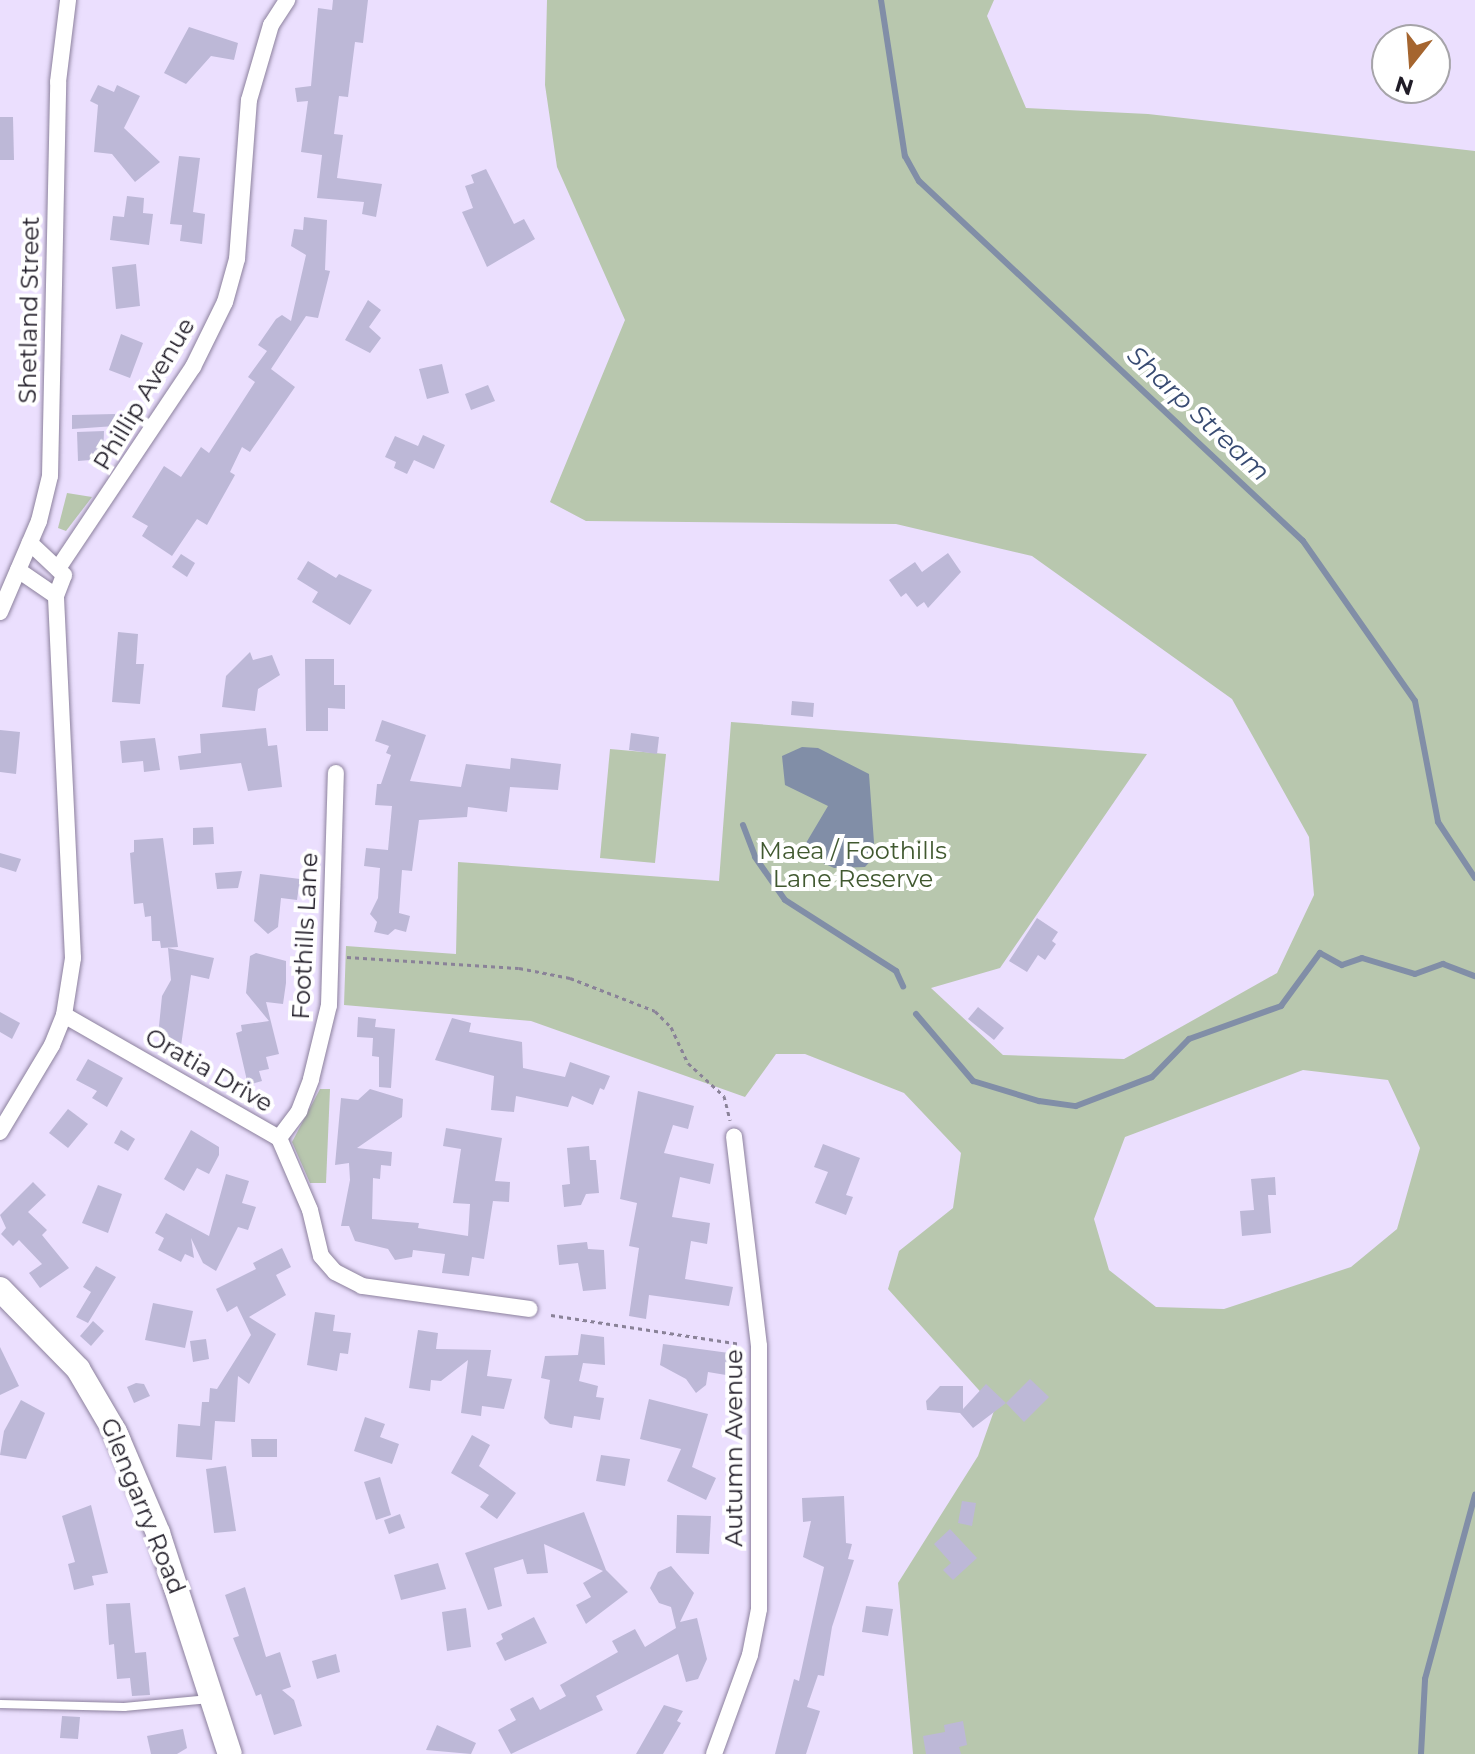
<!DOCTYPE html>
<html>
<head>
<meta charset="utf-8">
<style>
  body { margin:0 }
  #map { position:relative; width:1475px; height:1754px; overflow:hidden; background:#ebdffe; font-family:Montserrat,sans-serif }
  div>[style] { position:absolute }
  .green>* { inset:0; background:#b8c7ae }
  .water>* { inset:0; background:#818ea7 }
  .stream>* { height:6px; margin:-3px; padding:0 3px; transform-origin:3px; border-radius:3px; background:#818ea7 }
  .building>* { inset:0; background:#bdb8d7 }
  .path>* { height:3px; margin-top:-1.5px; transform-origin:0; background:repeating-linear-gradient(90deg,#8a8298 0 4px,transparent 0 8px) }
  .roads { filter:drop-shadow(0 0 2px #8c819d) drop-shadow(0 0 2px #8c819d) }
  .lane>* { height:8px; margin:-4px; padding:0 4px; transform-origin:4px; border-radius:4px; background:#fff }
  .street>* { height:16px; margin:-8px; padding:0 8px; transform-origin:8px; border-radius:8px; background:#fff }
  .secondary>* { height:24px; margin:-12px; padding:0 12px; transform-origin:12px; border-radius:12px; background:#fff }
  span { translate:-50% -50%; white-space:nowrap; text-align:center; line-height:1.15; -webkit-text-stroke:8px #fff; paint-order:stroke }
  .street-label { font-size:24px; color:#201c27 }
  .park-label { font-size:24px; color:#415930 }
  .water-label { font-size:26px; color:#384b72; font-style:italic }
  .north { position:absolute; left:1371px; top:24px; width:80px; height:80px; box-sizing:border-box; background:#fff; border:2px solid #a6a4a9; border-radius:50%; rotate:197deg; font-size:22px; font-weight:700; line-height:32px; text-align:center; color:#201c27 }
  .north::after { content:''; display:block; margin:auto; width:28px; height:36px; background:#a5652f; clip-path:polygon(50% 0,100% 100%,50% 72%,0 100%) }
</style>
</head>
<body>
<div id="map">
  <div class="green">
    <div style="clip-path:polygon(evenodd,547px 0,994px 0,987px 16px,1026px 108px,1148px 114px,1475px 151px,1475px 1754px,913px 1754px,898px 1583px,978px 1456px,995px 1408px,888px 1289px,899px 1251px,953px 1208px,961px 1153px,904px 1093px,805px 1054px,776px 1054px,745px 1097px,531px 1021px,344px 1005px,346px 946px,456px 954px,458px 862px,719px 881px,731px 722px,1147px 754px,1000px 968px,931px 988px,1003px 1055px,1124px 1059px,1277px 973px,1314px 895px,1309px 837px,1232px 699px,1032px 556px,896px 524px,586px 521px,550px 502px,625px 320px,557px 167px,545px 85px,547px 0,1303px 1070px,1388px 1080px,1420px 1148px,1397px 1229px,1351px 1267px,1224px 1309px,1156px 1307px,1109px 1270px,1094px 1219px,1125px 1137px,1303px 1070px)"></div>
    <div style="clip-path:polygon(67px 493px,92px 497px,66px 531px,58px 528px)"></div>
    <div style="clip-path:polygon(610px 749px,666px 754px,655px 863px,600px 858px)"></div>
    <div style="clip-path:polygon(320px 1089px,330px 1089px,326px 1183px,310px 1183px,292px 1142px)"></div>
  </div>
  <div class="water">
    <div style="clip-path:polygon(802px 747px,818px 748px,869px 774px,875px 856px,865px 867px,834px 868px,819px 861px,806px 843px,828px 806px,785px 785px,782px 756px)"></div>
  </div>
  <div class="stream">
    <div style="left:881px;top:0;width:158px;rotate:81.3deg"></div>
    <div style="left:905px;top:156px;width:29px;rotate:61deg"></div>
    <div style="left:919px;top:181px;width:526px;rotate:43.15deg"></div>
    <div style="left:1303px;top:541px;width:195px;rotate:55deg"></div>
    <div style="left:1415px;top:701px;width:123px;rotate:79.2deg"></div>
    <div style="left:1438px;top:822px;width:67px;rotate:56.5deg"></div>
    <div style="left:743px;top:825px;width:34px;rotate:69deg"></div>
    <div style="left:755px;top:857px;width:52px;rotate:55.1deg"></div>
    <div style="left:785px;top:900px;width:132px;rotate:32.6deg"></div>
    <div style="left:896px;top:971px;width:17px;rotate:65deg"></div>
    <div style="left:916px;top:1014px;width:88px;rotate:49.6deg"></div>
    <div style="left:973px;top:1081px;width:69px;rotate:16.9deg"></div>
    <div style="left:1039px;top:1101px;width:37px;rotate:8deg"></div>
    <div style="left:1076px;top:1106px;width:81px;rotate:-20.9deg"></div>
    <div style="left:1152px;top:1077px;width:53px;rotate:-45.8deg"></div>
    <div style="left:1189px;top:1039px;width:98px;rotate:-19.7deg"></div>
    <div style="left:1281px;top:1006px;width:66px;rotate:-53.7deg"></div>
    <div style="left:1320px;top:953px;width:25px;rotate:29deg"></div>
    <div style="left:1342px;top:965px;width:21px;rotate:-19deg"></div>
    <div style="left:1362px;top:958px;width:55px;rotate:16.8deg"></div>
    <div style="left:1415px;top:974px;width:30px;rotate:-20deg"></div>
    <div style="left:1443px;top:964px;width:34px;rotate:21deg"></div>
    <div style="left:1421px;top:1754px;width:75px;rotate:-86.9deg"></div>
    <div style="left:1425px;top:1679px;width:191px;rotate:-74.8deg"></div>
  </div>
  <div class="building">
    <div style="clip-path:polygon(333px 0,368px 0,363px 43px,355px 42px,348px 97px,339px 96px,334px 134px,343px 135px,337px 178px,382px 184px,376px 217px,362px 214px,364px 202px,317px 198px,322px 155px,301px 152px,308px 101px,297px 102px,295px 88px,311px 86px,318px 8px,332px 10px)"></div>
    <div style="clip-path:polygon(189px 27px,238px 43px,234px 60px,211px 56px,186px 84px,164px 73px)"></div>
    <div style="clip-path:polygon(98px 85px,114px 92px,117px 85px,140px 96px,124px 128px,160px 162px,135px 182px,112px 154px,94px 152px,98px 105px,90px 101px)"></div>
    <div style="clip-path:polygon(0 117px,13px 117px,14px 160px,0 160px)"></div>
    <div style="clip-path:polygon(179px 156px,200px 158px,193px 212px,205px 214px,202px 244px,180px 241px,182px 225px,170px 224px)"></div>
    <div style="clip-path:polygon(486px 169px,514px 224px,524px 219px,535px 239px,487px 267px,462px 212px,473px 208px,465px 186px,474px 183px,471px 175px)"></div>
    <div style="clip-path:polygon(127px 196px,144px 198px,143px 213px,153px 214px,149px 245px,110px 240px,113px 216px,124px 217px)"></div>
    <div style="clip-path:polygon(304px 217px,327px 220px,325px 270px,330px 271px,318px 318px,306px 316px,271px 369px,295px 387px,250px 452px,242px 447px,230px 472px,235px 475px,207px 525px,197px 519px,172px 556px,142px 536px,148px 526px,132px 517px,164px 466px,181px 477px,201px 447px,209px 453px,255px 382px,248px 377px,267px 351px,258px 345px,276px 319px,282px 315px,291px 321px,306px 255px,291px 246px,294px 229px,303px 230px)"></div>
    <div style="clip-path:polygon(136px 264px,140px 306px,116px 309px,112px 267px)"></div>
    <div style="clip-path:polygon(368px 300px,381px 310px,369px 327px,381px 338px,370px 353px,345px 340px)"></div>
    <div style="clip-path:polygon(121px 334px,143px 343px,130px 378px,109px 370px)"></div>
    <div style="clip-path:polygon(442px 364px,449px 393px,427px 399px,419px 369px)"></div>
    <div style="clip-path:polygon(488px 385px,495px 401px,471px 410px,465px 394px)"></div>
    <div style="clip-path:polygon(115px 414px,115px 426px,72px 429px,72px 415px)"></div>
    <div style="clip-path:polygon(104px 431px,103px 459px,78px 461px,77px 432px)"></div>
    <div style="clip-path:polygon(423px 435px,445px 445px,434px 469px,414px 460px,407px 474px,394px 468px,396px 462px,385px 457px,395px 436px,418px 446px)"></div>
    <div style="clip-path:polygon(948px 553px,961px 572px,928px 608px,924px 602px,917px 607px,906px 593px,901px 597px,889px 580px,915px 562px,922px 572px)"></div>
    <div style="clip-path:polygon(181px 554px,195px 563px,187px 577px,172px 567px)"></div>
    <div style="clip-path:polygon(308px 561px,336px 578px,339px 574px,372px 590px,350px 625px,312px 602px,318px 592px,297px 579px)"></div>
    <div style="clip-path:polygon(118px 632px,138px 634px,136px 664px,144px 664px,140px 704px,112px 702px)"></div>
    <div style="clip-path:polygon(250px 652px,253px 660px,272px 655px,280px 675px,258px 689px,255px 711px,222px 707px,226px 676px)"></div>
    <div style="clip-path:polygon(305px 659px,334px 659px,334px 685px,345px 685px,345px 709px,328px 708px,328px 731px,306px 731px)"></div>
    <div style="clip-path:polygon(792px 701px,814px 703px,813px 717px,791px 715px)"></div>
    <div style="clip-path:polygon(382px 720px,426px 735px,410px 781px,461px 787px,466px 764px,510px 769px,511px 758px,561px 764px,558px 790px,510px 787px,507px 812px,468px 807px,467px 817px,419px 820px,412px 871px,402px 870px,399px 913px,410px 916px,406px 932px,395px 929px,388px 935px,374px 932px,377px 922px,370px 914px,378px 898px,380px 868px,364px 866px,366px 848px,388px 850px,392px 806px,375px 805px,377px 784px,381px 784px,391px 755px,386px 753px,389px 746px,375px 741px)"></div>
    <div style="clip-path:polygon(266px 728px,268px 746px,277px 745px,282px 787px,248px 791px,241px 763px,180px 770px,178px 756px,201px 753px,200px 734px)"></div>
    <div style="clip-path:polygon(0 730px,20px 732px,16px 774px,0 772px)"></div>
    <div style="clip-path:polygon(631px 733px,659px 737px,657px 754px,629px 750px)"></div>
    <div style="clip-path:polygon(155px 738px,160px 770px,144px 772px,143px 761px,122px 763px,120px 741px)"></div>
    <div style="clip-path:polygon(213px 827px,214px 844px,193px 845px,193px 828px)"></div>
    <div style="clip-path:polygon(163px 838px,178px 947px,161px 948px,160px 941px,152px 941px,151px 916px,145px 917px,143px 903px,134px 904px,130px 853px,134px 852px,134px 840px)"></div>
    <div style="clip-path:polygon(0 853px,21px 859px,16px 872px,0 867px)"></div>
    <div style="clip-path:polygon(242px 871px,238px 888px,217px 889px,215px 873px)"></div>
    <div style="clip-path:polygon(260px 874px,300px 879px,297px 900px,281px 898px,278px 927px,268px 934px,254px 921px)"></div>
    <div style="clip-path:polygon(1037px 918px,1058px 932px,1052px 941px,1056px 944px,1045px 960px,1038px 955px,1027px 972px,1009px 961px)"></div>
    <div style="clip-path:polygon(168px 948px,214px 958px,209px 979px,191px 975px,181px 1046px,168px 1045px,169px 1037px,158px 1036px,162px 996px,171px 980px)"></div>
    <div style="clip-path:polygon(256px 953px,286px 961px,286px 983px,283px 1004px,266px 1002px,279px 1054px,266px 1057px,269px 1069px,259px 1071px,262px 1081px,248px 1085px,236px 1033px,242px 1031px,241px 1025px,269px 1021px,246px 993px,250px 956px)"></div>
    <div style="clip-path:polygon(978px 1007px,1004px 1028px,994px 1040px,968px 1019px)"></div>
    <div style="clip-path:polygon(0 1012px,20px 1023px,12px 1039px,0 1032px)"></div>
    <div style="clip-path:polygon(358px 1017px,376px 1019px,375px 1027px,395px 1029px,391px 1088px,379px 1087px,379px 1057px,372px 1056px,373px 1038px,357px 1037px)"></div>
    <div style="clip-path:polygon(452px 1018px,471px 1023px,469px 1032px,522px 1042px,523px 1068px,565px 1077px,570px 1062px,610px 1076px,604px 1090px,600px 1088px,593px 1105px,572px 1096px,568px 1107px,516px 1096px,514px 1112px,491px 1110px,494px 1076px,435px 1060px)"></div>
    <div style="clip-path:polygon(88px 1059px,123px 1078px,107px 1107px,92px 1098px,97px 1091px,76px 1080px)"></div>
    <div style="clip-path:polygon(370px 1089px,403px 1099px,402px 1117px,357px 1148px,392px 1152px,391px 1166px,381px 1165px,380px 1179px,373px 1178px,372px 1219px,419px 1223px,418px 1228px,468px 1236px,470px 1204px,453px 1203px,461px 1149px,443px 1146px,446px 1128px,502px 1138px,495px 1181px,510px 1182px,509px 1202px,493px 1201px,484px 1259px,472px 1257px,469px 1276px,442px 1273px,445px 1254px,413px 1250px,412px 1257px,395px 1260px,388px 1249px,355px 1241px,349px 1226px,341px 1226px,350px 1180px,349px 1163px,335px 1165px,341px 1098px,358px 1100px)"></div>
    <div style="clip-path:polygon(638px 1091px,694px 1106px,688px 1129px,673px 1125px,664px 1153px,714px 1164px,710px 1184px,680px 1177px,672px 1217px,710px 1223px,707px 1244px,691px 1241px,685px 1279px,733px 1287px,729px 1306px,649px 1295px,646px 1319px,629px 1316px,639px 1248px,629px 1246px,637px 1203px,620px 1199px)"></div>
    <div style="clip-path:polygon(68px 1109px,88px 1124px,68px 1148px,49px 1133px)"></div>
    <div style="clip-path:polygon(121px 1130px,135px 1139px,128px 1151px,114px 1143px)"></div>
    <div style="clip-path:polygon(191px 1130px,219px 1147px,219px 1155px,209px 1174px,197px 1168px,184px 1191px,164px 1179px)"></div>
    <div style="clip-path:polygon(823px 1144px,860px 1158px,846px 1195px,853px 1197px,846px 1215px,815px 1203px,828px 1172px,814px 1167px)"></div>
    <div style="clip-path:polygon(589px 1146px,590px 1160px,596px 1160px,599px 1193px,586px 1194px,581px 1205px,564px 1207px,562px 1185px,570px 1184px,567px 1148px)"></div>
    <div style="clip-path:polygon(226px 1174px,249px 1181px,242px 1203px,256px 1207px,248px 1230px,238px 1227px,216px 1271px,203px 1263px,191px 1238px,194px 1258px,185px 1254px,181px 1262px,158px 1250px,164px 1238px,155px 1233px,166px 1213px,209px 1236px)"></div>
    <div style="clip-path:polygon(1275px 1177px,1276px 1195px,1268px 1195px,1271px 1233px,1242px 1236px,1240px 1211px,1254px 1210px,1251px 1179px)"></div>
    <div style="clip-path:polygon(33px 1182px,46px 1195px,28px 1212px,47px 1230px,42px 1235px,69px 1268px,40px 1288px,29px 1273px,42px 1264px,19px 1240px,13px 1246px,1px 1234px,6px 1228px,0 1215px)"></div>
    <div style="clip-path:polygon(98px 1185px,122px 1194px,108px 1233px,82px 1223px)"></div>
    <div style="clip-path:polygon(587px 1242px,588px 1249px,604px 1250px,606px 1289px,583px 1291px,578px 1263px,559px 1265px,557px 1245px)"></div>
    <div style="clip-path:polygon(282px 1248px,291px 1267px,276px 1275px,286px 1295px,249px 1317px,276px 1334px,249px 1384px,238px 1376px,235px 1422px,215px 1421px,212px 1460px,176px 1457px,178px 1424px,200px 1426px,202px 1402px,209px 1402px,210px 1388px,217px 1389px,251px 1335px,237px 1306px,227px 1312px,216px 1289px,256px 1269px,253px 1263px)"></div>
    <div style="clip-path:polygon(96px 1266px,116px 1277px,88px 1323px,76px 1317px,91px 1292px,83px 1287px)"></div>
    <div style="clip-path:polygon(153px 1303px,193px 1311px,185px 1348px,145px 1340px)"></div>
    <div style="clip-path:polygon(315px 1312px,335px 1315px,333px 1331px,351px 1333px,348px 1354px,340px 1353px,337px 1371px,307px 1365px)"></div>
    <div style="clip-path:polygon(93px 1321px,104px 1331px,91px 1346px,80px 1336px)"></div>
    <div style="clip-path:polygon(418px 1330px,438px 1333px,436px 1349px,491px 1350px,487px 1376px,512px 1379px,504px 1409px,482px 1406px,481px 1416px,461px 1413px,468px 1360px,441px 1381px,431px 1380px,430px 1391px,409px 1388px)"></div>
    <div style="clip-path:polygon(581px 1334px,604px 1337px,605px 1365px,583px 1363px,579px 1381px,598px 1386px,596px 1397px,604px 1398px,600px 1420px,574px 1416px,572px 1428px,550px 1424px,544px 1418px,550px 1380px,541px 1378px,545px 1356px,578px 1355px)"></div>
    <div style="clip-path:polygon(206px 1339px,209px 1359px,193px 1362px,190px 1341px)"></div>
    <div style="clip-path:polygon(663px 1344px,729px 1353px,726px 1375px,708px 1372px,706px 1385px,696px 1393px,686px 1379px,660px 1365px)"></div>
    <div style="clip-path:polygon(0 1347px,19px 1386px,0 1395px)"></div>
    <div style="clip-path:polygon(1030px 1379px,1049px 1397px,1024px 1422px,1006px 1403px)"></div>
    <div style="clip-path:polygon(136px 1383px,144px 1384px,150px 1396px,134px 1403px,127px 1387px)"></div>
    <div style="clip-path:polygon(986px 1384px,1006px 1403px,973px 1428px,960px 1413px,927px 1410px,926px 1401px,940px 1386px,963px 1386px,963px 1409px)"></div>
    <div style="clip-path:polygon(649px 1399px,708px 1414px,692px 1467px,716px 1478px,706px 1500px,667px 1481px,681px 1449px,640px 1439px)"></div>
    <div style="clip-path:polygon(21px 1400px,45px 1413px,26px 1459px,0 1455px,4px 1431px)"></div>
    <div style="clip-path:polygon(365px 1417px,385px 1424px,380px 1437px,399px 1444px,392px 1464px,354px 1451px)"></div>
    <div style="clip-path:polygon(472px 1435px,490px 1445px,479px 1466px,516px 1493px,497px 1519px,480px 1507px,489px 1495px,451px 1473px)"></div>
    <div style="clip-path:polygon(251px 1439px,277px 1439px,277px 1457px,252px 1457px)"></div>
    <div style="clip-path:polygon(601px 1455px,630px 1459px,625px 1486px,596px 1481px)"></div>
    <div style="clip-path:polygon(226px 1466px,236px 1531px,214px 1533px,206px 1469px)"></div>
    <div style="clip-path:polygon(380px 1477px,391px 1515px,376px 1520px,364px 1482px)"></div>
    <div style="clip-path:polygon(844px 1496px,846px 1543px,852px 1544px,848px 1559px,854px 1560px,832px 1627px,824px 1676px,818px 1675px,807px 1707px,820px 1711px,806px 1754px,775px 1754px,794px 1679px,799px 1681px,824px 1567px,803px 1557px,811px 1521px,803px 1522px,802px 1498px)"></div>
    <div style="clip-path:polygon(962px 1501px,976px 1503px,972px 1526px,958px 1523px)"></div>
    <div style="clip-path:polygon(91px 1505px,108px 1573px,92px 1576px,94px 1585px,74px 1590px,68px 1564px,75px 1562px,62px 1516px)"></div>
    <div style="clip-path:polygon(584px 1512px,606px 1570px,628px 1592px,586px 1624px,576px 1605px,591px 1597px,583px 1583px,603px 1571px,544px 1544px,548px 1573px,527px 1574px,523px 1559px,494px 1568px,502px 1606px,488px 1610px,465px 1553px)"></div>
    <div style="clip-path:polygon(400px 1514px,405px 1528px,389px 1534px,384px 1520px)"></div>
    <div style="clip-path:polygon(677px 1515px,711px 1516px,709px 1554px,676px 1553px)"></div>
    <div style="clip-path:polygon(950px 1529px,977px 1558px,953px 1580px,943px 1570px,951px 1563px,934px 1544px)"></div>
    <div style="clip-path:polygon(438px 1563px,446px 1589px,401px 1600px,394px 1575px)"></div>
    <div style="clip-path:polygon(671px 1566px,694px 1593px,680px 1622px,697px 1618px,707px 1659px,698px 1679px,686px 1682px,678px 1654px,596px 1696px,603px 1710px,511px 1754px,498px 1730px,516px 1720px,510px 1709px,533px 1697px,540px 1710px,566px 1696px,560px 1685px,618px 1652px,612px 1641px,635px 1629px,645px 1647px,676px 1628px,671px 1607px,659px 1603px,650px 1588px,658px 1572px)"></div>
    <div style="clip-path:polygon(245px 1587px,266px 1657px,280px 1652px,291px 1687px,282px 1690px,294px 1700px,302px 1726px,274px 1735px,261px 1694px,256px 1696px,233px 1638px,239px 1636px,225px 1595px)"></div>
    <div style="clip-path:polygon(130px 1603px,135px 1653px,146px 1652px,150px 1695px,132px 1696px,130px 1678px,117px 1679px,114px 1644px,109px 1645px,106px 1604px)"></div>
    <div style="clip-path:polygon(866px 1606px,893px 1609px,888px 1636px,862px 1632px)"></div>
    <div style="clip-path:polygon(466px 1608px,471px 1647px,447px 1651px,442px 1612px)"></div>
    <div style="clip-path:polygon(534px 1617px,547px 1643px,505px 1661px,496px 1643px,503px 1639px,501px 1634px)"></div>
    <div style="clip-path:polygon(336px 1654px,340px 1672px,317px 1679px,312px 1661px)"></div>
    <div style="clip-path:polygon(664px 1705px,683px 1711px,677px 1721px,681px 1723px,663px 1754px,636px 1754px)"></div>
    <div style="clip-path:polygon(62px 1716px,80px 1717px,78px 1739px,60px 1738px)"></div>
    <div style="clip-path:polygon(963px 1721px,967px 1745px,959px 1747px,961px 1754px,926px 1754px,923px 1736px,945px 1732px,944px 1725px)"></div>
    <div style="clip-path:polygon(437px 1725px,476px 1743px,471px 1754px,426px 1750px)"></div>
    <div style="clip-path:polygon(183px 1729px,187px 1748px,177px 1754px,151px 1754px,147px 1736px)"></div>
  </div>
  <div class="path">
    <div style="left:347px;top:957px;width:172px;rotate:3.7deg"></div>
    <div style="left:519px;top:968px;width:52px;rotate:11.1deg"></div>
    <div style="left:570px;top:978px;width:91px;rotate:21.2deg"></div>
    <div style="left:655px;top:1011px;width:23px;rotate:45deg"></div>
    <div style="left:671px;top:1027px;width:40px;rotate:65deg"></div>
    <div style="left:688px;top:1063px;width:49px;rotate:42.5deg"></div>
    <div style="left:724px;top:1096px;width:25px;rotate:76deg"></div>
    <div style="left:551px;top:1315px;width:192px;rotate:8.7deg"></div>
  </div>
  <div class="roads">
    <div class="lane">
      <div style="left:0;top:1704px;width:124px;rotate:1.4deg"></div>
      <div style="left:124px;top:1707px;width:86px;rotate:-5.3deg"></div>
    </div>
    <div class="street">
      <div style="left:59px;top:567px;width:241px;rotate:-56.2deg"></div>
      <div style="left:193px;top:367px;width:72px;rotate:-63.8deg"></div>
      <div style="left:225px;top:302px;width:45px;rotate:-74.4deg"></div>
      <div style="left:237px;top:259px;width:159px;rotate:-85.7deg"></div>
      <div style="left:249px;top:100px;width:78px;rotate:-73.7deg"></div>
      <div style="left:271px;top:25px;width:30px;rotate:-57deg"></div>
      <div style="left:18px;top:570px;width:46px;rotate:34.4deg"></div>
      <div style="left:0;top:612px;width:99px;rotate:-66.8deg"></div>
      <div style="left:39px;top:521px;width:46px;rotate:-76.3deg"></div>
      <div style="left:50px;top:476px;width:394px;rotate:-88.8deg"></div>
      <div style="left:58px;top:82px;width:83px;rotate:-83deg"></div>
      <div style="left:64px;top:1015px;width:248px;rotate:29.8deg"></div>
      <div style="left:279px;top:1138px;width:78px;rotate:66.7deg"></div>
      <div style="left:310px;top:1210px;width:47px;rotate:76.6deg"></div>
      <div style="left:321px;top:1256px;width:21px;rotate:49deg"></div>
      <div style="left:335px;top:1272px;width:30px;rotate:27deg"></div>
      <div style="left:362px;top:1286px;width:169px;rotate:7.8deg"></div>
      <div style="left:0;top:1132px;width:101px;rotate:-59.1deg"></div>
      <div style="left:52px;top:1045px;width:32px;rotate:-68deg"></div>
      <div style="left:64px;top:1015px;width:58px;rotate:-81deg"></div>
      <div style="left:73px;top:958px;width:362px;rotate:-92.7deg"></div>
      <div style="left:56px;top:596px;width:22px;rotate:-69deg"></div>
      <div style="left:64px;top:575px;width:47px;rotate:-136.7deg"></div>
      <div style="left:279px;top:1138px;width:34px;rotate:-53deg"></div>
      <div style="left:299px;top:1111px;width:34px;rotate:-69deg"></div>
      <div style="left:311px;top:1079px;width:76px;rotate:-76.3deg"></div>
      <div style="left:329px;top:1005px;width:232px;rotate:-88.3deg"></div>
      <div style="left:714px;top:1754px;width:105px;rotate:-70deg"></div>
      <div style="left:750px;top:1655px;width:47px;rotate:-78.9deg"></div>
      <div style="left:759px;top:1609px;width:263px;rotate:-90deg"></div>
      <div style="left:759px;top:1346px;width:211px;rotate:-96.8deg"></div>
    </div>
    <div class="secondary">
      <div style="left:0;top:1289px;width:112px;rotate:45.7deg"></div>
      <div style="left:78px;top:1369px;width:73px;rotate:59.6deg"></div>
      <div style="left:115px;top:1432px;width:110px;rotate:66.9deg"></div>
      <div style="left:158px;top:1533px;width:232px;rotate:72deg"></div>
    </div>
  </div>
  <div class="street-label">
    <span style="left:29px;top:310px;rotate:-89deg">Shetland Street</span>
    <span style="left:144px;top:394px;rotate:-59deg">Phillip Avenue</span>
    <span style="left:305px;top:936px;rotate:-87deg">Foothills Lane</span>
    <span style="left:209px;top:1070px;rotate:30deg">Oratia Drive</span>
    <span style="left:734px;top:1448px;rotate:-90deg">Autumn Avenue</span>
    <span style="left:143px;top:1506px;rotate:68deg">Glengarry Road</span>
  </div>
  <div class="park-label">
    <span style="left:853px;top:865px">Maea / Foothills<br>Lane Reserve</span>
  </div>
  <div class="water-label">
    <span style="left:1198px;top:414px;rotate:43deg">Sharp Stream</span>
  </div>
  <div class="north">N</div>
</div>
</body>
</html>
